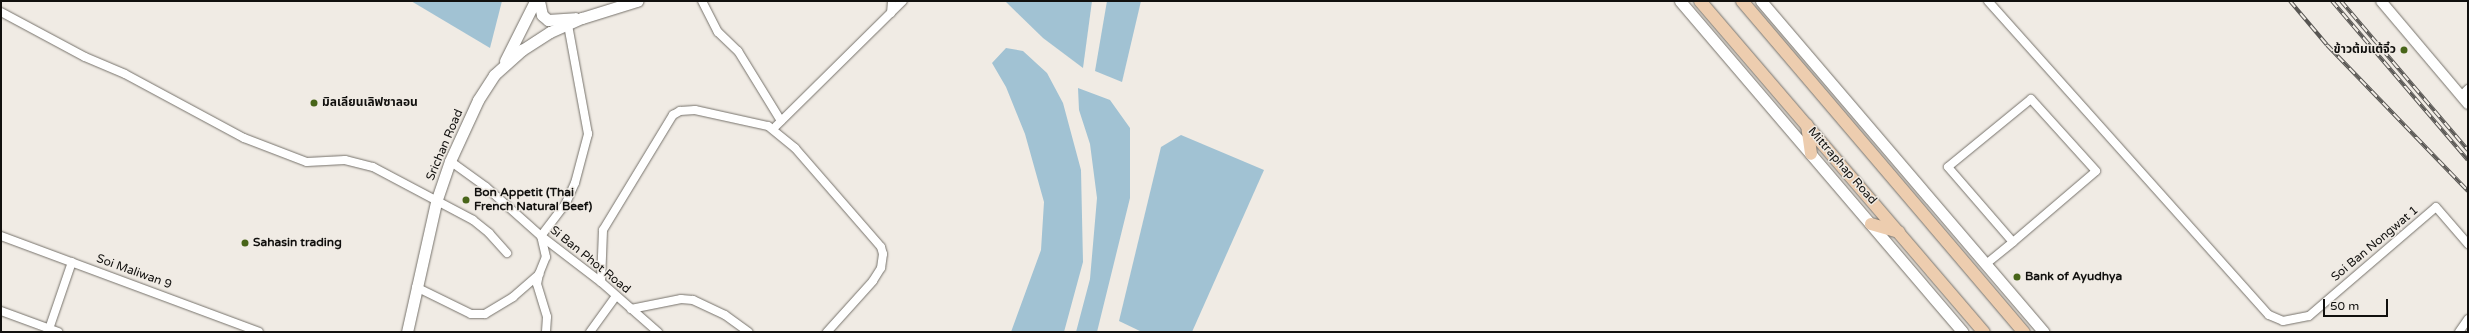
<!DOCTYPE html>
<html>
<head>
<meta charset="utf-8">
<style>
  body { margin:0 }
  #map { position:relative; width:2469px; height:333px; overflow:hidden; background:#f0ebe4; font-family:"Varela Round","Noto Sans Thai",sans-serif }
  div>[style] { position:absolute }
  .water>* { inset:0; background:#a1c2d3 }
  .roads { filter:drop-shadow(0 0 1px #76726b) drop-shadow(0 0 1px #76726b) }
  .minor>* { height:8px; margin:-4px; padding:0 4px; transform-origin:4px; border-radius:4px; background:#fff }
  .tertiary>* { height:10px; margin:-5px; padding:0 5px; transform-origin:5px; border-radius:5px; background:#fff }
  .secondary>* { height:11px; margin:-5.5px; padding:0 5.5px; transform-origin:5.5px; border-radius:5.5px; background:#fff }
  .primary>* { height:12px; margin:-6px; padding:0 6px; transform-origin:6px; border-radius:6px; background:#edcdaf }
  .rail>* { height:4px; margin-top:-2px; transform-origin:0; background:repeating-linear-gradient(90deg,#f0ebe4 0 8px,#585653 0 16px); box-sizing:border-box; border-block:1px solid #585653 }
  .dots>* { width:11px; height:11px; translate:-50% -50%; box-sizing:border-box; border:2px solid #f0ebe4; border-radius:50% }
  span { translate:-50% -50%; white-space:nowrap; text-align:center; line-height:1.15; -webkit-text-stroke:3px #f0ebe4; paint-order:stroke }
  .poi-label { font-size:12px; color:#11100e; font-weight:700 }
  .right { translate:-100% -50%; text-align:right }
  .left { translate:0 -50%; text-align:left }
  .street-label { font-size:12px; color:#11100e }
  .frame { position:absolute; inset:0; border:2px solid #11100e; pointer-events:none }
  .scale { position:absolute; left:2323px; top:299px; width:65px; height:18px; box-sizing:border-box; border:2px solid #11100e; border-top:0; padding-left:5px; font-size:12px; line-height:14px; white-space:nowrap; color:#11100e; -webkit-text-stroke:3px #f0ebe4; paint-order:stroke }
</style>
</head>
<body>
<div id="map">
  <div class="water">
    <div style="clip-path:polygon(411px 1px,502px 1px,490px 48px)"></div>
    <div style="clip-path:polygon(1005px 1px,1092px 1px,1083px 68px,1043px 38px)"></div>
    <div style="clip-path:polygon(1107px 1px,1141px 1px,1122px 82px,1095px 71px)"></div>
    <div style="clip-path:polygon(1006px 48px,1023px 51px,1047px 73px,1063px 103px,1081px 170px,1083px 262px,1064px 332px,1011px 332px,1041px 250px,1044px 202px,1025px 134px,1006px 87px,992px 63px)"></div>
    <div style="clip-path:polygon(1078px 88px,1110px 100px,1130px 128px,1130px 198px,1097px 332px,1076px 332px,1090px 279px,1097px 198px,1090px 144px,1079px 110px)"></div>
    <div style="clip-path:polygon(1181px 135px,1264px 170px,1192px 332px,1142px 332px,1119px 321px,1161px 147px)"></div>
  </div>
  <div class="roads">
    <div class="minor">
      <div style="left:702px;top:1px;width:35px;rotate:63deg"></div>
      <div style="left:718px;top:32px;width:28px;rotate:44deg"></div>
      <div style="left:738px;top:51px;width:82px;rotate:58.4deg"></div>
      <div style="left:1988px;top:1px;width:421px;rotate:48.2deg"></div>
      <div style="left:2269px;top:315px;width:15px;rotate:23deg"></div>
      <div style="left:2283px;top:321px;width:26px;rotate:-11deg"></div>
      <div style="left:2309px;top:316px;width:167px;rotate:-40.6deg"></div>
      <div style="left:2436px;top:207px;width:49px;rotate:49.1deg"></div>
      <div style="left:1px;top:12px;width:95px;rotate:28.2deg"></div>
      <div style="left:85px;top:57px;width:43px;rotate:23deg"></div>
      <div style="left:125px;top:74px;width:135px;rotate:28.3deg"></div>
      <div style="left:244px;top:138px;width:67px;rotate:20.9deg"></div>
      <div style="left:307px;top:162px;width:38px;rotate:-3deg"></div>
      <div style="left:345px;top:160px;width:29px;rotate:14deg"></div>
      <div style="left:373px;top:167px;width:113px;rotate:27.9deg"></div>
      <div style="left:473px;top:220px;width:21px;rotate:39deg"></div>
      <div style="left:489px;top:233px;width:27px;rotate:48deg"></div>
      <div style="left:891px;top:13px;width:12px;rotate:-85deg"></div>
      <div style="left:2461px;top:96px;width:10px;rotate:-45deg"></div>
      <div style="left:774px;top:128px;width:181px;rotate:-44.6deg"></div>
      <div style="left:450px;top:161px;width:44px;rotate:35.8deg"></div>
      <div style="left:486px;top:187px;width:74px;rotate:41.7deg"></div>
      <div style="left:541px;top:236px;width:76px;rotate:37.5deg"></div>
      <div style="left:601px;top:282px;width:76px;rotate:41.3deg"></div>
      <div style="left:1px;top:236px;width:275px;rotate:20.4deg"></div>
      <div style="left:1986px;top:264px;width:35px;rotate:-39deg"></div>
      <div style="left:2013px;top:242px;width:109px;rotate:-40.5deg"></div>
      <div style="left:2096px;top:171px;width:97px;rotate:-132.1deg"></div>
      <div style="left:2031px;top:99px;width:107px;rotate:140.7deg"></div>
      <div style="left:1948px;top:167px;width:99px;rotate:49.1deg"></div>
      <div style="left:539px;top:274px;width:10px;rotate:101deg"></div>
      <div style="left:537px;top:284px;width:34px;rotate:73deg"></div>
      <div style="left:547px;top:317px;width:15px;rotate:94deg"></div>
      <div style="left:601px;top:282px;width:52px;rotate:-87.8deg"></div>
      <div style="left:603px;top:230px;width:135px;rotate:-58.7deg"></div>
      <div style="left:673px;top:115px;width:8px;rotate:-30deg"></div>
      <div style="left:680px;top:111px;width:15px;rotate:-4deg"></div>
      <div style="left:695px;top:110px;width:75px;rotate:12.4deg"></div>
      <div style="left:768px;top:126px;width:35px;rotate:39deg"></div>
      <div style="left:795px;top:148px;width:131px;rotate:49deg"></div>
      <div style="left:881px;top:247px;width:7px;rotate:74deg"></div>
      <div style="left:883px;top:254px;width:14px;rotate:98deg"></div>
      <div style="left:881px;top:268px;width:15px;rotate:122deg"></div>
      <div style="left:873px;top:281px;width:69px;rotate:132deg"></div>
      <div style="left:416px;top:287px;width:61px;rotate:26.1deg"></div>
      <div style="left:471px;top:314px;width:14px"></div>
      <div style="left:485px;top:314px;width:33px;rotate:-31deg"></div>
      <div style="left:513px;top:297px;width:35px;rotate:-41deg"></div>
      <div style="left:539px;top:274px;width:18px;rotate:-68deg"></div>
      <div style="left:546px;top:257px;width:22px;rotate:-103deg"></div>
      <div style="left:541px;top:236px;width:41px;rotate:-52.9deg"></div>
      <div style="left:566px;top:203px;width:22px;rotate:-66deg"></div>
      <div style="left:575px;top:183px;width:51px;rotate:-75.1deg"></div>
      <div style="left:588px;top:134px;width:111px;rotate:-100.4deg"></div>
      <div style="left:631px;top:309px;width:51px;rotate:-11.3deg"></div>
      <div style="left:681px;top:299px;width:12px;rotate:5deg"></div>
      <div style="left:693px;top:300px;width:35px;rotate:25deg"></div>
      <div style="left:725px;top:315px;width:29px;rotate:36deg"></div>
      <div style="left:1px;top:311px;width:61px;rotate:20.2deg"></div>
      <div style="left:48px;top:332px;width:74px;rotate:-71.1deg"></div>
      <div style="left:590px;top:332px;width:44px;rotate:-54.2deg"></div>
      <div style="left:2459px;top:332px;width:16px;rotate:-55deg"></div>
    </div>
    <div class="tertiary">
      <div style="left:2381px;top:1px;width:135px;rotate:49.8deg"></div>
    </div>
    <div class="secondary">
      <div style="left:539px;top:1px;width:14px;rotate:78deg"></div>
      <div style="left:542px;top:15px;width:8px;rotate:40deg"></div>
      <div style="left:548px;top:20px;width:27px;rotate:-4deg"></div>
      <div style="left:1680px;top:1px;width:435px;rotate:49.5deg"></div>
      <div style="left:1761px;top:1px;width:435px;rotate:49.5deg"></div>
      <div style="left:505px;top:61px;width:67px;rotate:-63.4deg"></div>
      <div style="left:407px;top:332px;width:133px;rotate:-77.4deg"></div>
      <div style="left:436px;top:202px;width:43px;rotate:-71.1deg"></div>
      <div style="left:450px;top:161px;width:67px;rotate:-65.3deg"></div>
      <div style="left:478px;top:100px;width:30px;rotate:-57deg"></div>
      <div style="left:494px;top:75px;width:38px;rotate:-42deg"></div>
      <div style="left:522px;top:50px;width:33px;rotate:-33deg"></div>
      <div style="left:550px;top:32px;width:35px;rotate:-24deg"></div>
      <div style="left:582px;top:18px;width:58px;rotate:-17.2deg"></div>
    </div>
    <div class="primary">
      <div style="left:1700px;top:1px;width:436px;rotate:49.4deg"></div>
      <div style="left:1742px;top:1px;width:435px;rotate:49.6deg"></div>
      <div style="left:1807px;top:125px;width:29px;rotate:82deg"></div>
      <div style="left:1871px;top:224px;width:29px;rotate:16deg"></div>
    </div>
  </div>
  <div class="rail">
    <div style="left:2290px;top:1px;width:57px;rotate:49.9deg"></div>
    <div style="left:2327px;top:45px;width:203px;rotate:46deg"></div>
    <div style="left:2332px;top:1px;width:209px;rotate:49.5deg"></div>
    <div style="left:2341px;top:1px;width:196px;rotate:49.6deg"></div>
  </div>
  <div class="dots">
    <div style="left:2404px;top:50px;background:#486519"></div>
    <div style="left:314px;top:103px;background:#486519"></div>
    <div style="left:466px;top:200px;background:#486519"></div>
    <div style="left:245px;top:243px;background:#486519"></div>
    <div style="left:2017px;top:277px;background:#486519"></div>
  </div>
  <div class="poi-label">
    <span class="right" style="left:2396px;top:50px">ข้าวต้มแต้จิ๋ว</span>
    <span class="left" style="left:322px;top:103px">มิลเลียนเลิฟซาลอน</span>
    <span class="left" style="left:474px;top:200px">Bon Appetit (Thai<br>French Natural Beef)</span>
    <span class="left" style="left:253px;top:243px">Sahasin trading</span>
    <span class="left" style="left:2025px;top:277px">Bank of Ayudhya</span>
  </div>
  <div class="street-label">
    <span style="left:445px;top:145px;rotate:-67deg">Srichan Road</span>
    <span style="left:1842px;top:166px;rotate:49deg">Mittraphap Road</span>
    <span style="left:2375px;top:244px;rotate:-40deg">Soi Ban Nongwat 1</span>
    <span style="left:590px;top:260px;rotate:39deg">Si Ban Phot Road</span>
    <span style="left:134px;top:272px;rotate:20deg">Soi Maliwan 9</span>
  </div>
  <div class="frame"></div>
  <div class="scale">50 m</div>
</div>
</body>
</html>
